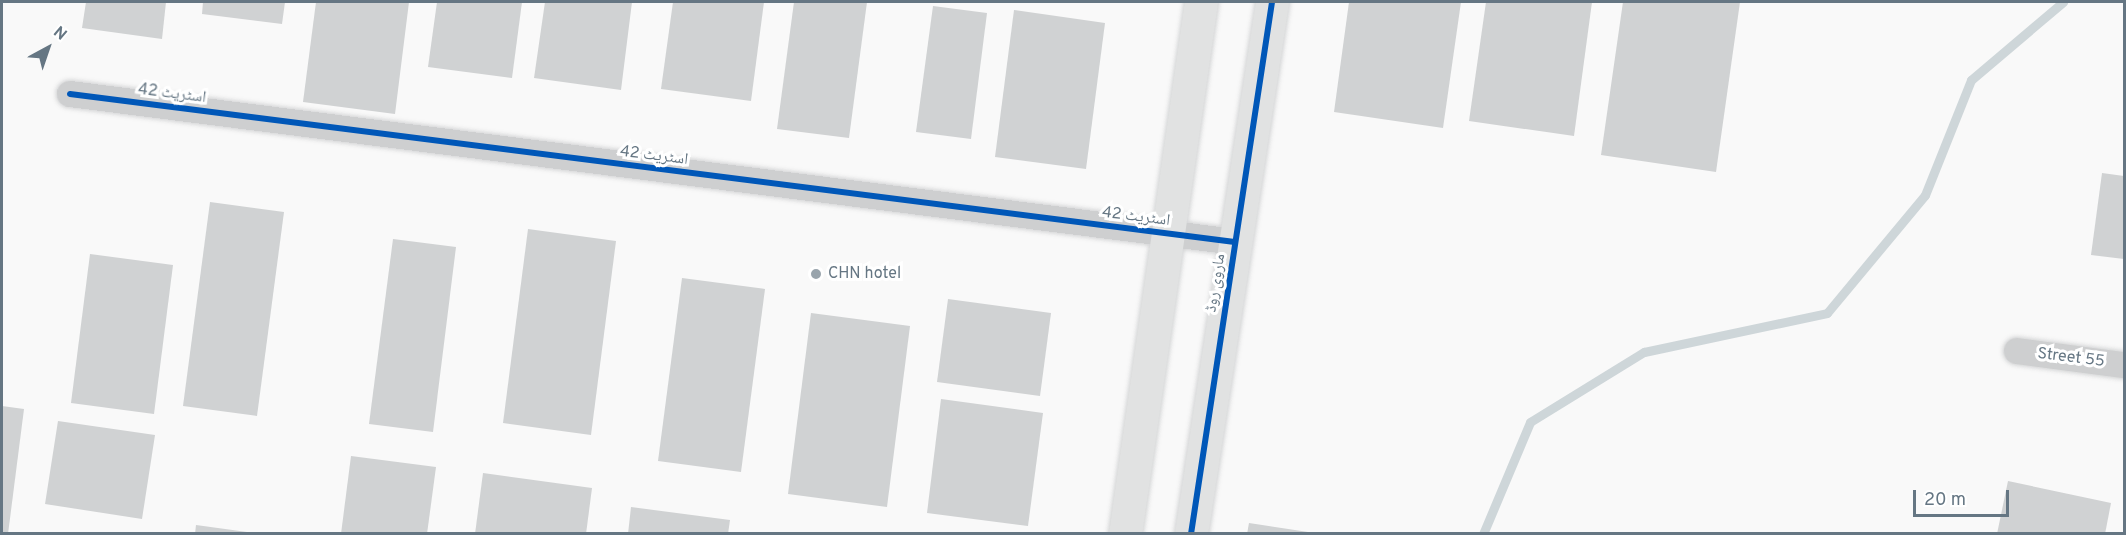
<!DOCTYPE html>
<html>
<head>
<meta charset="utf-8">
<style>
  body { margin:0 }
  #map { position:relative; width:2126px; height:535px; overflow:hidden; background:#f9f9f9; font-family:Overpass,"Noto Naskh Arabic",sans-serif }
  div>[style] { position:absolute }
  .stream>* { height:9px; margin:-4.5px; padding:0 4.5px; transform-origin:4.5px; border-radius:4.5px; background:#ced6d9 }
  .building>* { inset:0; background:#d0d2d3 }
  .roads { filter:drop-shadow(0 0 2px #d5d6d7) drop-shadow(0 0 2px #d5d6d7) }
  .street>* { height:26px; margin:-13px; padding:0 13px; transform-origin:13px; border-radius:13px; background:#cecfd0 }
  .secondary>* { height:33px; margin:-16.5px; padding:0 16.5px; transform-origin:16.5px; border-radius:16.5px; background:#e1e2e2 }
  .cycleway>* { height:6px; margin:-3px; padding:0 3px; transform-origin:3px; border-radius:3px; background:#0057b8 }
  .dots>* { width:16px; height:16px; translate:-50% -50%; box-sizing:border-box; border:3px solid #fff; border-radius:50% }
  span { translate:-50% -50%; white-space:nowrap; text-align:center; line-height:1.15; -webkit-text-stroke:6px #fff; paint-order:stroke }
  .street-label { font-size:16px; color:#657683 }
  .poi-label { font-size:16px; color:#657683 }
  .left { translate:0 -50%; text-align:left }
  .frame { position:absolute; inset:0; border:3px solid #657683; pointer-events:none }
  .north { position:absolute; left:18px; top:18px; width:60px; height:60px; -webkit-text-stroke:4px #fff; paint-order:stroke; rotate:40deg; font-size:16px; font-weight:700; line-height:24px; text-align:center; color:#657683 }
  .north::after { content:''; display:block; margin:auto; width:21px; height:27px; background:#657683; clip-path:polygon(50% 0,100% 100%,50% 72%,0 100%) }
  .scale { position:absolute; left:1913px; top:490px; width:96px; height:27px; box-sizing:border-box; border:3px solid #657683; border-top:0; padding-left:8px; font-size:18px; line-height:21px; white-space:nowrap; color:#657683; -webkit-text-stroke:4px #fff; paint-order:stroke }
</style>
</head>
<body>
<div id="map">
  <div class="stream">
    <div style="left:1483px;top:534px;width:121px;rotate:-67.2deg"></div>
    <div style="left:1530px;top:422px;width:134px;rotate:-31.6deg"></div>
    <div style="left:1644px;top:352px;width:187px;rotate:-12deg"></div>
    <div style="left:1827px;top:313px;width:153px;rotate:-50.3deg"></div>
    <div style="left:1925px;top:195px;width:124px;rotate:-68.2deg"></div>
    <div style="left:1971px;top:80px;width:121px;rotate:-40.3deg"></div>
  </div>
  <div class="building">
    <div style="clip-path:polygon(86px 2px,166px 2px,162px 39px,82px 28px)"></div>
    <div style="clip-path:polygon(203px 2px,285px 2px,282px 24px,202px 14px)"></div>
    <div style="clip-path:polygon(316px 2px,409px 2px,395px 114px,303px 102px)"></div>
    <div style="clip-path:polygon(437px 2px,522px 2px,512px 78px,428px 67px)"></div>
    <div style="clip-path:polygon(545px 2px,632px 2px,621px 90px,534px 78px)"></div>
    <div style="clip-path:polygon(673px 2px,764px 2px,751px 101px,661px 89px)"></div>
    <div style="clip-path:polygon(794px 2px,867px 2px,849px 138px,777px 129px)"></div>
    <div style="clip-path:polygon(1349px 2px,1461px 2px,1443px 128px,1334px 112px)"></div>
    <div style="clip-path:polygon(1486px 2px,1592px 2px,1574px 136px,1469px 121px)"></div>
    <div style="clip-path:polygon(1623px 2px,1740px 2px,1716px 172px,1601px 155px)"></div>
    <div style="clip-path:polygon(933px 6px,987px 13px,971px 139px,916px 132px)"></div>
    <div style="clip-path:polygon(1014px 10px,1105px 23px,1086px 169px,995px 157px)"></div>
    <div style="clip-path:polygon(2102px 173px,2124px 176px,2124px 259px,2091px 255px)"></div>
    <div style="clip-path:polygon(210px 202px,284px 212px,257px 416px,183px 406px)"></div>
    <div style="clip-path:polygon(528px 229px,616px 241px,591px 435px,503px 423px)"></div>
    <div style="clip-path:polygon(393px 239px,456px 247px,433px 432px,369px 424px)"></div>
    <div style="clip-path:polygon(90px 254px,173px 265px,154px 414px,71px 403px)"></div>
    <div style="clip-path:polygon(682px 278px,765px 289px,741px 472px,658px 461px)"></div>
    <div style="clip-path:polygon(948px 299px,1051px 313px,1040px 396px,937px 382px)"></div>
    <div style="clip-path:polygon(811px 313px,910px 326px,887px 507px,788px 494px)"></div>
    <div style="clip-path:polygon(941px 399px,1043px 413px,1028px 526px,927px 513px)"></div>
    <div style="clip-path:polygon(2px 406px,24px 409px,8px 534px,2px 534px)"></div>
    <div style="clip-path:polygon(58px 421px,155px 435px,142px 519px,45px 504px)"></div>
    <div style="clip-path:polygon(351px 456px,436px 467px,427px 534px,341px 534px)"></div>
    <div style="clip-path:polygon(483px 473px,592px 488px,586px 534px,475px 534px)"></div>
    <div style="clip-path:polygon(2008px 481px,2111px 503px,2105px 534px,1997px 534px)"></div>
    <div style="clip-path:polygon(631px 507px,730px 520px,728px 534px,628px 534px)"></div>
    <div style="clip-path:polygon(1249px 523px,1308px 532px,1307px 534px,1247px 534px)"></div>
    <div style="clip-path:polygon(196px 525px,247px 532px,246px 534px,195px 534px)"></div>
  </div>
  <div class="roads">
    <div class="street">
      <div style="left:70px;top:94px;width:1174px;rotate:7.24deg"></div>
      <div style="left:2017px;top:351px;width:108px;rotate:7.5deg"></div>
    </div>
    <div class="secondary">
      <div style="left:1125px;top:534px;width:537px;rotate:-81.87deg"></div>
      <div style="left:1191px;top:534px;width:538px;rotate:-81.34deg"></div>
    </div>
  </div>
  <div class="cycleway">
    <div style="left:70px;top:94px;width:1174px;rotate:7.24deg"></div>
    <div style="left:1191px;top:534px;width:538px;rotate:-81.34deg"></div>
  </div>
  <div class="dots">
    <div style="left:816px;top:274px;background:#99a4ac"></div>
  </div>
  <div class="street-label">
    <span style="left:172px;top:94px;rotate:7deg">اسٹریٹ 42</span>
    <span style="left:654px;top:156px;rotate:7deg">اسٹریٹ 42</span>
    <span style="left:1136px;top:217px;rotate:7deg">اسٹریٹ 42</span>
    <span style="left:1216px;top:283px;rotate:-81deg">ماروی روڈ</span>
    <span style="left:2071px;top:358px;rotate:7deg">Street 55</span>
  </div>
  <div class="poi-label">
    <span class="left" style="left:828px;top:274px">CHN hotel</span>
  </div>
  <div class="frame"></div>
  <div class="north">N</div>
  <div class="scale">20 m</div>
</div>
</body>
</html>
